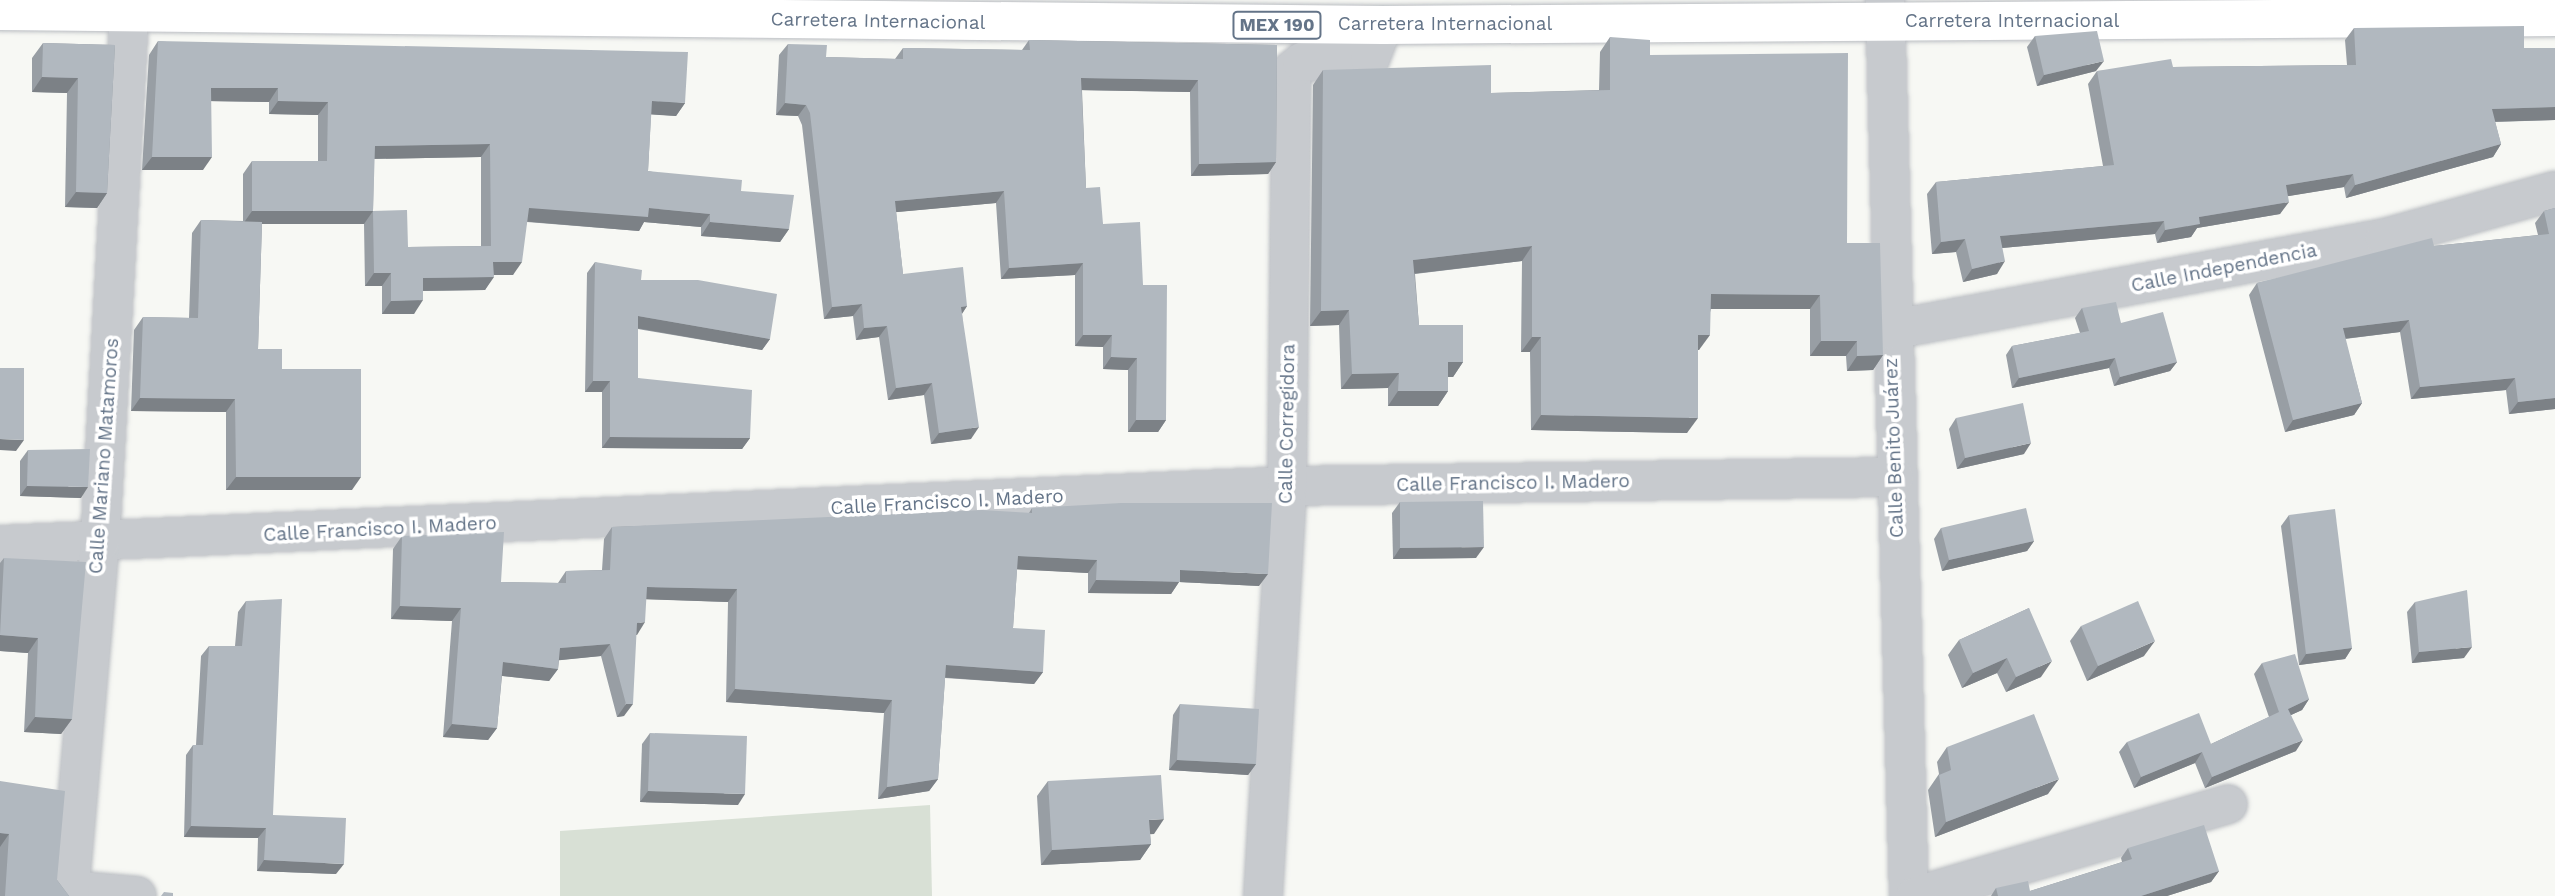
<!DOCTYPE html>
<html>
<head>
<meta charset="utf-8">
<style>
  body { margin:0 }
  #map { position:relative; width:2555px; height:896px; overflow:hidden; background:#f7f8f4; font-family:"Work Sans",sans-serif }
  div>[style] { position:absolute }
  .green>* { inset:0; background:#d8e0d5 }
  .roads { filter:drop-shadow(0 0 2px #babdc2) drop-shadow(0 0 2px #babdc2) }
  .minor>* { height:38px; margin:-19px; padding:0 19px; transform-origin:19px; border-radius:19px; background:#c7cace }
  .major>* { height:38px; margin:-19px; padding:0 19px; transform-origin:19px; border-radius:19px; background:#fff }
  .wall>* { inset:0; background:#989ea4 }
  .shaded-wall>* { inset:0; background:#7c8186 }
  .building>* { inset:0; background:#b1b8bf }
  span { translate:-50% -50%; white-space:nowrap; text-align:center; line-height:1.15; -webkit-text-stroke:7px #fff; paint-order:stroke }
  .shield-label span { padding:2px 5px; background:#fff; border:2px solid; border-radius:5px; -webkit-text-stroke-width:0 }
  .shield-label { font-size:18px; color:#647488; font-weight:700 }
  .street-label { font-size:19px; color:#647488 }
</style>
</head>
<body>
<div id="map">
  <div class="green">
    <div style="clip-path:polygon(930px 805px,932px 896px,560px 896px,560px 831px)"></div>
  </div>
  <div class="roads">
    <div class="minor">
      <div style="left:1885px;top:0;width:896px;rotate:88.47deg"></div>
      <div style="left:1890px;top:330px;width:503px;rotate:-10.53deg"></div>
      <div style="left:2385px;top:238px;width:176px;rotate:-15.5deg"></div>
      <div style="left:0;top:545px;width:1288px;rotate:-2.62deg"></div>
      <div style="left:1287px;top:486px;width:607px;rotate:-0.85deg"></div>
      <div style="left:70px;top:890px;width:67px;rotate:5.1deg"></div>
      <div style="left:69px;top:896px;width:355px;rotate:-85deg"></div>
      <div style="left:100px;top:542px;width:543px;rotate:-86.83deg"></div>
      <div style="left:1263px;top:896px;width:411px;rotate:-86.6deg"></div>
      <div style="left:1287px;top:486px;width:415px;rotate:-89.4deg"></div>
      <div style="left:1291px;top:71px;width:14px;rotate:-39deg"></div>
      <div style="left:1302px;top:62px;width:68px;rotate:-2.5deg"></div>
      <div style="left:1370px;top:59px;width:36px;rotate:-69deg"></div>
      <div style="left:1916px;top:896px;width:325px;rotate:-16.4deg"></div>
    </div>
    <div class="major">
      <div style="left:0;top:11px;width:1383px;rotate:0.58deg"></div>
      <div style="left:1383px;top:25px;width:1172px;rotate:-0.39deg"></div>
    </div>
  </div>
  <div class="wall">
    <div style="clip-path:polygon(2354px 28px,2524px 48px,2555px 48px,2555px 120px,2495px 122px,2501px 144px,2493px 157px,2346px 198px,2344px 187px,2288px 196px,2280px 214px,2197px 228px,2191px 237px,2157px 243px,2155px 234px,2002px 248px,1997px 274px,1963px 282px,1956px 252px,1932px 254px,1927px 194px,1936px 182px,2103px 166px,2088px 84px,2097px 71px,2173px 67px,2347px 65px,2345px 40px)"></div>
    <div style="clip-path:polygon(2035px 36px,2096px 71px,2037px 86px,2027px 47px)"></div>
    <div style="clip-path:polygon(1610px 37px,1650px 55px,1847px 243px,1883px 355px,1873px 370px,1847px 371px,1846px 356px,1810px 356px,1810px 309px,1711px 309px,1699px 350px,1698px 350px,1687px 433px,1531px 430px,1530px 352px,1521px 352px,1522px 261px,1415px 274px,1419px 325px,1463px 362px,1453px 377px,1448px 377px,1448px 391px,1438px 406px,1388px 406px,1388px 388px,1341px 389px,1339px 325px,1310px 326px,1313px 85px,1323px 70px,1491px 93px,1599px 90px,1600px 52px)"></div>
    <div style="clip-path:polygon(1029px 40px,1277px 45px,1276px 162px,1268px 174px,1191px 176px,1190px 92px,1082px 90px,1086px 188px,1103px 224px,1143px 285px,1166px 420px,1158px 432px,1128px 432px,1128px 370px,1103px 369px,1103px 347px,1075px 346px,1075px 275px,1001px 279px,996px 203px,896px 212px,903px 274px,967px 306px,962px 314px,971px 439px,931px 444px,924px 395px,888px 400px,879px 337px,856px 340px,853px 316px,824px 319px,802px 125px,798px 116px,776px 115px,779px 55px,788px 44px,826px 57px,895px 59px,903px 48px,1022px 50px)"></div>
    <div style="clip-path:polygon(evenodd,158px 41px,685px 103px,676px 116px,651px 114px,648px 171px,741px 191px,789px 229px,780px 242px,701px 236px,701px 227px,644px 222px,639px 231px,527px 222px,513px 275px,494px 275px,485px 290px,423px 291px,414px 314px,382px 314px,382px 286px,365px 286px,364px 224px,262px 224px,258px 349px,282px 369px,352px 490px,226px 490px,226px 412px,131px 411px,134px 330px,143px 317px,189px 318px,192px 233px,201px 220px,243px 221px,243px 174px,252px 161px,318px 161px,318px 115px,269px 114px,269px 102px,211px 101px,203px 170px,142px 170px,149px 55px,158px 41px,481px 157px,481px 246px,408px 247px,373px 211px,374px 159px,481px 157px)"></div>
    <div style="clip-path:polygon(43px 43px,115px 45px,107px 193px,97px 208px,65px 207px,67px 93px,32px 92px,32px 58px)"></div>
    <div style="clip-path:polygon(2555px 208px,2555px 409px,2509px 414px,2506px 390px,2411px 399px,2400px 332px,2345px 339px,2362px 403px,2354px 415px,2285px 432px,2249px 295px,2257px 283px,2434px 246px,2538px 235px,2535px 223px,2544px 211px)"></div>
    <div style="clip-path:polygon(595px 262px,641px 280px,770px 339px,762px 350px,638px 329px,638px 378px,750px 438px,742px 449px,602px 448px,602px 392px,585px 392px,587px 273px)"></div>
    <div style="clip-path:polygon(2082px 308px,2121px 323px,2177px 362px,2170px 371px,2114px 386px,2109px 368px,2012px 388px,2006px 355px,2012px 346px,2080px 333px,2075px 318px)"></div>
    <div style="clip-path:polygon(1956px 418px,2024px 454px,1957px 469px,1949px 429px)"></div>
    <div style="clip-path:polygon(28px 450px,81px 498px,20px 496px,20px 461px)"></div>
    <div style="clip-path:polygon(1400px 502px,1476px 558px,1393px 559px,1392px 513px)"></div>
    <div style="clip-path:polygon(1032px 508px,1259px 586px,1179px 582px,1171px 594px,1088px 593px,1088px 573px,1017px 569px,1013px 628px,1043px 672px,1034px 684px,945px 678px,938px 779px,929px 791px,878px 799px,884px 713px,726px 702px,728px 602px,646px 599px,636px 635px,624px 716px,617px 717px,601px 656px,559px 660px,558px 669px,549px 681px,502px 676px,497px 728px,488px 740px,443px 737px,452px 621px,391px 619px,393px 549px,402px 536px,501px 582px,558px 583px,566px 571px,602px 570px,604px 539px,612px 527px,1029px 513px)"></div>
    <div style="clip-path:polygon(2289px 515px,2352px 648px,2345px 659px,2299px 665px,2281px 526px)"></div>
    <div style="clip-path:polygon(1941px 528px,2034px 541px,2027px 551px,1942px 571px,1934px 539px)"></div>
    <div style="clip-path:polygon(4px 558px,72px 719px,61px 734px,24px 732px,28px 653px,0 651px,0 563px)"></div>
    <div style="clip-path:polygon(246px 601px,273px 815px,336px 874px,257px 871px,258px 838px,184px 837px,186px 755px,193px 745px,196px 745px,201px 656px,209px 646px,235px 646px,238px 612px)"></div>
    <div style="clip-path:polygon(2415px 602px,2464px 658px,2412px 663px,2407px 612px)"></div>
    <div style="clip-path:polygon(2029px 608px,2041px 677px,2006px 692px,1997px 673px,1962px 688px,1948px 655px,1959px 640px)"></div>
    <div style="clip-path:polygon(2081px 626px,2144px 656px,2087px 681px,2070px 641px)"></div>
    <div style="clip-path:polygon(2262px 663px,2309px 699px,2302px 710px,2291px 715px,2296px 751px,2205px 788px,2195px 763px,2134px 788px,2119px 752px,2127px 742px,2211px 744px,2269px 717px,2254px 674px)"></div>
    <div style="clip-path:polygon(1180px 704px,1256px 764px,1248px 775px,1169px 770px,1173px 715px)"></div>
    <div style="clip-path:polygon(650px 733px,738px 805px,640px 802px,642px 744px)"></div>
    <div style="clip-path:polygon(1947px 747px,2048px 794px,1935px 837px,1928px 790px,1939px 774px,1937px 762px)"></div>
    <div style="clip-path:polygon(0 781px,57px 880px,69px 896px,0 896px)"></div>
    <div style="clip-path:polygon(1048px 781px,1154px 834px,1150px 834px,1151px 844px,1140px 860px,1041px 865px,1037px 796px)"></div>
    <div style="clip-path:polygon(2128px 848px,2219px 871px,2211px 882px,2167px 896px,1991px 896px,1996px 888px,2030px 891px,2122px 862px,2121px 858px)"></div>
  </div>
  <div class="shaded-wall">
    <div style="clip-path:polygon(2104px 61px,2096px 71px,2037px 86px,2044px 75px)"></div>
    <div style="clip-path:polygon(42px 77px,78px 78px,67px 93px,32px 92px)"></div>
    <div style="clip-path:polygon(1081px 78px,1198px 80px,1190px 92px,1073px 90px)"></div>
    <div style="clip-path:polygon(211px 88px,278px 88px,269px 102px,202px 101px)"></div>
    <div style="clip-path:polygon(278px 101px,328px 102px,318px 115px,269px 114px)"></div>
    <div style="clip-path:polygon(652px 101px,685px 103px,676px 116px,643px 114px)"></div>
    <div style="clip-path:polygon(785px 103px,806px 105px,798px 116px,776px 115px)"></div>
    <div style="clip-path:polygon(2555px 107px,2555px 120px,2483px 122px,2492px 109px)"></div>
    <div style="clip-path:polygon(490px 144px,481px 157px,365px 159px,375px 146px)"></div>
    <div style="clip-path:polygon(2501px 144px,2493px 157px,2346px 198px,2355px 185px)"></div>
    <div style="clip-path:polygon(152px 157px,212px 157px,203px 170px,142px 170px)"></div>
    <div style="clip-path:polygon(1276px 162px,1268px 174px,1191px 176px,1199px 164px)"></div>
    <div style="clip-path:polygon(2353px 174px,2344px 187px,2277px 198px,2286px 185px)"></div>
    <div style="clip-path:polygon(1004px 191px,996px 203px,887px 213px,895px 201px)"></div>
    <div style="clip-path:polygon(76px 192px,107px 193px,97px 208px,65px 207px)"></div>
    <div style="clip-path:polygon(2289px 202px,2280px 214px,2197px 228px,2191px 237px,2157px 243px,2165px 230px,2199px 217px)"></div>
    <div style="clip-path:polygon(529px 208px,649px 208px,710px 214px,701px 227px,644px 222px,639px 231px,520px 221px)"></div>
    <div style="clip-path:polygon(252px 211px,373px 211px,364px 224px,243px 224px)"></div>
    <div style="clip-path:polygon(2164px 221px,2155px 234px,1991px 249px,2000px 236px)"></div>
    <div style="clip-path:polygon(710px 222px,789px 229px,780px 242px,701px 236px)"></div>
    <div style="clip-path:polygon(1965px 239px,1956px 252px,1932px 254px,1941px 242px)"></div>
    <div style="clip-path:polygon(1532px 246px,1522px 261px,1403px 275px,1413px 260px)"></div>
    <div style="clip-path:polygon(2005px 261px,1997px 274px,1963px 282px,1972px 269px)"></div>
    <div style="clip-path:polygon(493px 262px,522px 262px,513px 275px,484px 275px)"></div>
    <div style="clip-path:polygon(1083px 263px,1075px 275px,1001px 279px,1009px 268px)"></div>
    <div style="clip-path:polygon(374px 273px,391px 273px,382px 286px,365px 286px)"></div>
    <div style="clip-path:polygon(494px 277px,485px 290px,414px 291px,423px 278px)"></div>
    <div style="clip-path:polygon(1711px 294px,1820px 295px,1810px 309px,1701px 309px)"></div>
    <div style="clip-path:polygon(423px 300px,414px 314px,382px 314px,391px 301px)"></div>
    <div style="clip-path:polygon(862px 304px,853px 316px,824px 319px,832px 307px)"></div>
    <div style="clip-path:polygon(967px 306px,959px 318px,961px 307px)"></div>
    <div style="clip-path:polygon(1349px 310px,1339px 325px,1310px 326px,1321px 311px)"></div>
    <div style="clip-path:polygon(638px 316px,770px 339px,762px 350px,630px 327px)"></div>
    <div style="clip-path:polygon(2409px 320px,2400px 332px,2334px 340px,2343px 328px)"></div>
    <div style="clip-path:polygon(887px 326px,879px 337px,856px 340px,864px 328px)"></div>
    <div style="clip-path:polygon(1083px 335px,1112px 335px,1103px 347px,1075px 346px)"></div>
    <div style="clip-path:polygon(1698px 335px,1710px 335px,1699px 350px,1688px 349px)"></div>
    <div style="clip-path:polygon(1532px 337px,1541px 337px,1530px 352px,1521px 352px)"></div>
    <div style="clip-path:polygon(1821px 341px,1857px 341px,1846px 356px,1810px 356px)"></div>
    <div style="clip-path:polygon(1883px 355px,1873px 370px,1847px 371px,1857px 356px)"></div>
    <div style="clip-path:polygon(1111px 357px,1137px 358px,1128px 370px,1103px 369px)"></div>
    <div style="clip-path:polygon(2115px 358px,2109px 368px,2012px 388px,2019px 378px)"></div>
    <div style="clip-path:polygon(1448px 362px,1463px 362px,1453px 377px,1438px 377px)"></div>
    <div style="clip-path:polygon(2177px 362px,2170px 371px,2114px 386px,2120px 377px)"></div>
    <div style="clip-path:polygon(1399px 373px,1388px 388px,1341px 389px,1352px 374px)"></div>
    <div style="clip-path:polygon(2515px 378px,2506px 390px,2411px 399px,2420px 387px)"></div>
    <div style="clip-path:polygon(593px 381px,610px 381px,602px 392px,585px 392px)"></div>
    <div style="clip-path:polygon(932px 383px,924px 395px,888px 400px,896px 388px)"></div>
    <div style="clip-path:polygon(1398px 391px,1448px 391px,1438px 406px,1388px 406px)"></div>
    <div style="clip-path:polygon(140px 398px,235px 399px,226px 412px,131px 411px)"></div>
    <div style="clip-path:polygon(2555px 398px,2555px 409px,2509px 414px,2518px 402px)"></div>
    <div style="clip-path:polygon(2362px 403px,2354px 415px,2285px 432px,2293px 420px)"></div>
    <div style="clip-path:polygon(1541px 415px,1698px 418px,1687px 433px,1531px 430px)"></div>
    <div style="clip-path:polygon(1136px 420px,1166px 420px,1158px 432px,1128px 432px)"></div>
    <div style="clip-path:polygon(979px 427px,971px 439px,931px 444px,939px 433px)"></div>
    <div style="clip-path:polygon(610px 437px,750px 438px,742px 449px,602px 448px)"></div>
    <div style="clip-path:polygon(0 439px,24px 440px,16px 451px,0 450px)"></div>
    <div style="clip-path:polygon(2031px 443px,2024px 454px,1957px 469px,1965px 458px)"></div>
    <div style="clip-path:polygon(236px 477px,361px 477px,352px 490px,226px 490px)"></div>
    <div style="clip-path:polygon(27px 486px,88px 487px,81px 498px,20px 496px)"></div>
    <div style="clip-path:polygon(2034px 541px,2027px 551px,1942px 571px,1949px 560px)"></div>
    <div style="clip-path:polygon(1484px 547px,1476px 558px,1393px 559px,1400px 548px)"></div>
    <div style="clip-path:polygon(1018px 556px,1097px 560px,1088px 573px,1009px 569px)"></div>
    <div style="clip-path:polygon(1180px 570px,1268px 574px,1259px 586px,1179px 582px,1171px 594px,1088px 593px,1096px 580px)"></div>
    <div style="clip-path:polygon(647px 587px,737px 589px,728px 602px,638px 599px)"></div>
    <div style="clip-path:polygon(400px 606px,461px 608px,452px 621px,391px 619px)"></div>
    <div style="clip-path:polygon(645px 622px,637px 635px,628px 635px,637px 623px)"></div>
    <div style="clip-path:polygon(0 635px,38px 638px,28px 653px,0 651px)"></div>
    <div style="clip-path:polygon(2155px 641px,2144px 656px,2087px 681px,2098px 666px)"></div>
    <div style="clip-path:polygon(610px 644px,601px 656px,552px 661px,560px 648px)"></div>
    <div style="clip-path:polygon(2472px 647px,2464px 658px,2412px 663px,2419px 652px)"></div>
    <div style="clip-path:polygon(2352px 648px,2345px 659px,2299px 665px,2306px 654px)"></div>
    <div style="clip-path:polygon(2007px 658px,1997px 673px,1962px 688px,1973px 673px)"></div>
    <div style="clip-path:polygon(2052px 661px,2041px 677px,2006px 692px,2016px 677px)"></div>
    <div style="clip-path:polygon(503px 662px,558px 669px,549px 681px,494px 675px)"></div>
    <div style="clip-path:polygon(946px 665px,1043px 672px,1034px 684px,938px 677px)"></div>
    <div style="clip-path:polygon(735px 689px,892px 700px,884px 713px,726px 702px)"></div>
    <div style="clip-path:polygon(2309px 699px,2302px 710px,2280px 720px,2288px 709px)"></div>
    <div style="clip-path:polygon(626px 704px,633px 704px,624px 716px,617px 717px)"></div>
    <div style="clip-path:polygon(35px 717px,72px 719px,61px 734px,24px 732px)"></div>
    <div style="clip-path:polygon(452px 724px,497px 728px,488px 740px,443px 737px)"></div>
    <div style="clip-path:polygon(2303px 740px,2296px 751px,2205px 788px,2212px 777px)"></div>
    <div style="clip-path:polygon(2202px 752px,2195px 763px,2134px 788px,2141px 777px)"></div>
    <div style="clip-path:polygon(1177px 760px,1256px 764px,1248px 775px,1169px 770px)"></div>
    <div style="clip-path:polygon(938px 779px,929px 791px,878px 799px,887px 787px)"></div>
    <div style="clip-path:polygon(2059px 779px,2048px 794px,1935px 837px,1946px 822px)"></div>
    <div style="clip-path:polygon(648px 791px,745px 794px,738px 805px,640px 802px)"></div>
    <div style="clip-path:polygon(1164px 819px,1154px 834px,1139px 835px,1149px 820px)"></div>
    <div style="clip-path:polygon(191px 826px,266px 828px,258px 838px,184px 837px)"></div>
    <div style="clip-path:polygon(0 833px,9px 834px,0 847px)"></div>
    <div style="clip-path:polygon(1151px 844px,1140px 860px,1041px 865px,1052px 850px)"></div>
    <div style="clip-path:polygon(264px 860px,344px 864px,336px 874px,257px 871px)"></div>
    <div style="clip-path:polygon(2219px 871px,2211px 882px,2167px 896px,2141px 896px)"></div>
  </div>
  <div class="building">
    <div style="clip-path:polygon(2524px 26px,2524px 48px,2555px 48px,2555px 107px,2492px 109px,2501px 144px,2355px 185px,2353px 174px,2286px 185px,2289px 202px,2199px 217px,2200px 224px,2165px 230px,2164px 221px,2000px 236px,2005px 261px,1972px 269px,1965px 239px,1941px 242px,1936px 182px,2114px 165px,2097px 71px,2171px 59px,2173px 67px,2356px 65px,2354px 28px)"></div>
    <div style="clip-path:polygon(2097px 31px,2104px 61px,2044px 75px,2035px 36px)"></div>
    <div style="clip-path:polygon(1610px 37px,1650px 40px,1650px 55px,1848px 53px,1847px 243px,1880px 243px,1883px 355px,1857px 356px,1857px 341px,1821px 341px,1820px 295px,1711px 294px,1710px 335px,1698px 335px,1698px 418px,1541px 415px,1541px 337px,1532px 337px,1532px 246px,1413px 260px,1419px 325px,1463px 325px,1463px 362px,1448px 362px,1448px 391px,1398px 391px,1399px 373px,1352px 374px,1349px 310px,1321px 311px,1323px 70px,1491px 65px,1491px 93px,1610px 90px)"></div>
    <div style="clip-path:polygon(1029px 40px,1277px 45px,1276px 162px,1199px 164px,1198px 80px,1081px 78px,1086px 188px,1100px 187px,1103px 224px,1140px 222px,1143px 285px,1167px 285px,1166px 420px,1136px 420px,1137px 358px,1111px 357px,1112px 335px,1083px 335px,1083px 263px,1009px 268px,1004px 191px,895px 201px,903px 274px,963px 267px,967px 306px,961px 307px,979px 427px,939px 433px,932px 383px,896px 388px,887px 326px,864px 328px,862px 304px,832px 307px,810px 113px,806px 105px,785px 103px,788px 44px,827px 45px,826px 57px,903px 59px,903px 48px,1030px 50px)"></div>
    <div style="clip-path:polygon(evenodd,158px 41px,688px 52px,685px 103px,652px 101px,648px 171px,742px 180px,741px 191px,794px 195px,789px 229px,710px 222px,710px 214px,649px 208px,648px 217px,529px 208px,522px 262px,493px 262px,494px 277px,423px 278px,423px 300px,391px 301px,391px 273px,374px 273px,373px 211px,252px 211px,252px 161px,327px 161px,328px 102px,278px 101px,278px 88px,211px 88px,212px 157px,152px 157px,158px 41px,490px 144px,491px 246px,408px 247px,407px 210px,373px 211px,375px 146px,490px 144px)"></div>
    <div style="clip-path:polygon(43px 43px,115px 45px,107px 193px,76px 192px,78px 78px,42px 77px)"></div>
    <div style="clip-path:polygon(2555px 208px,2555px 398px,2518px 402px,2515px 378px,2420px 387px,2409px 320px,2343px 328px,2362px 403px,2293px 420px,2257px 283px,2432px 238px,2434px 246px,2549px 234px,2544px 211px)"></div>
    <div style="clip-path:polygon(201px 220px,262px 222px,258px 349px,282px 349px,282px 369px,361px 369px,361px 477px,236px 477px,235px 399px,140px 398px,143px 317px,198px 318px)"></div>
    <div style="clip-path:polygon(595px 262px,642px 270px,641px 280px,698px 280px,777px 294px,770px 339px,638px 316px,638px 378px,752px 390px,750px 438px,610px 437px,610px 381px,593px 381px)"></div>
    <div style="clip-path:polygon(2116px 302px,2121px 323px,2163px 312px,2177px 362px,2120px 377px,2115px 358px,2019px 378px,2012px 346px,2089px 331px,2082px 308px)"></div>
    <div style="clip-path:polygon(0 368px,24px 368px,24px 440px,0 439px)"></div>
    <div style="clip-path:polygon(2023px 403px,2031px 443px,1965px 458px,1956px 418px)"></div>
    <div style="clip-path:polygon(90px 449px,88px 487px,27px 486px,28px 450px)"></div>
    <div style="clip-path:polygon(1483px 501px,1484px 547px,1400px 548px,1400px 502px)"></div>
    <div style="clip-path:polygon(1121px 503px,1272px 503px,1268px 574px,1180px 570px,1180px 582px,1096px 580px,1097px 560px,1018px 556px,1013px 628px,1045px 630px,1043px 672px,946px 665px,938px 779px,887px 787px,892px 700px,735px 689px,737px 589px,647px 587px,645px 622px,637px 623px,633px 704px,626px 704px,610px 644px,560px 648px,558px 669px,503px 662px,497px 728px,452px 724px,461px 608px,400px 606px,402px 536px,504px 532px,501px 582px,566px 583px,566px 571px,610px 570px,612px 527px,982px 510px,1032px 513px,1032px 508px)"></div>
    <div style="clip-path:polygon(2026px 508px,2034px 541px,1949px 560px,1941px 528px)"></div>
    <div style="clip-path:polygon(2335px 509px,2352px 648px,2306px 654px,2289px 515px)"></div>
    <div style="clip-path:polygon(4px 558px,86px 562px,72px 719px,35px 717px,38px 638px,0 635px)"></div>
    <div style="clip-path:polygon(2467px 590px,2472px 647px,2419px 652px,2415px 602px)"></div>
    <div style="clip-path:polygon(282px 599px,273px 815px,346px 818px,344px 864px,264px 860px,266px 828px,191px 826px,193px 745px,203px 745px,209px 646px,242px 646px,246px 601px)"></div>
    <div style="clip-path:polygon(2138px 601px,2155px 641px,2098px 666px,2081px 626px)"></div>
    <div style="clip-path:polygon(2029px 608px,2052px 661px,2016px 677px,2007px 658px,1973px 673px,1959px 640px)"></div>
    <div style="clip-path:polygon(2295px 654px,2309px 699px,2288px 709px,2303px 740px,2212px 777px,2202px 752px,2141px 777px,2127px 742px,2199px 713px,2211px 744px,2279px 712px,2262px 663px)"></div>
    <div style="clip-path:polygon(1180px 704px,1259px 709px,1256px 764px,1177px 760px)"></div>
    <div style="clip-path:polygon(2034px 714px,2059px 779px,1946px 822px,1939px 775px,1951px 770px,1947px 747px)"></div>
    <div style="clip-path:polygon(650px 733px,747px 736px,745px 794px,648px 791px)"></div>
    <div style="clip-path:polygon(1161px 775px,1164px 819px,1149px 820px,1151px 844px,1052px 850px,1048px 781px)"></div>
    <div style="clip-path:polygon(0 781px,65px 791px,57px 880px,69px 896px,5px 896px,9px 834px,0 833px)"></div>
    <div style="clip-path:polygon(2204px 825px,2219px 871px,2141px 896px,1998px 896px,1996px 888px,2028px 881px,2030px 891px,2132px 859px,2128px 848px)"></div>
    <div style="clip-path:polygon(164px 892px,173px 893px,173px 896px,161px 896px)"></div>
  </div>
  <div class="shield-label">
    <span style="left:1277px;top:25px">MEX 190</span>
  </div>
  <div class="street-label">
    <span style="left:878px;top:21px;rotate:1deg">Carretera Internacional</span>
    <span style="left:2012px;top:21px">Carretera Internacional</span>
    <span style="left:1445px;top:24px">Carretera Internacional</span>
    <span style="left:2224px;top:268px;rotate:-11deg">Calle Independencia</span>
    <span style="left:1287px;top:424px;rotate:-89deg">Calle Corregidora</span>
    <span style="left:1894px;top:448px;rotate:-92deg">Calle Benito Juárez</span>
    <span style="left:104px;top:456px;rotate:-86deg">Calle Mariano Matamoros</span>
    <span style="left:1513px;top:483px;rotate:-1deg">Calle Francisco I. Madero</span>
    <span style="left:947px;top:502px;rotate:-3deg">Calle Francisco I. Madero</span>
    <span style="left:380px;top:529px;rotate:-3deg">Calle Francisco I. Madero</span>
  </div>
</div>
</body>
</html>
